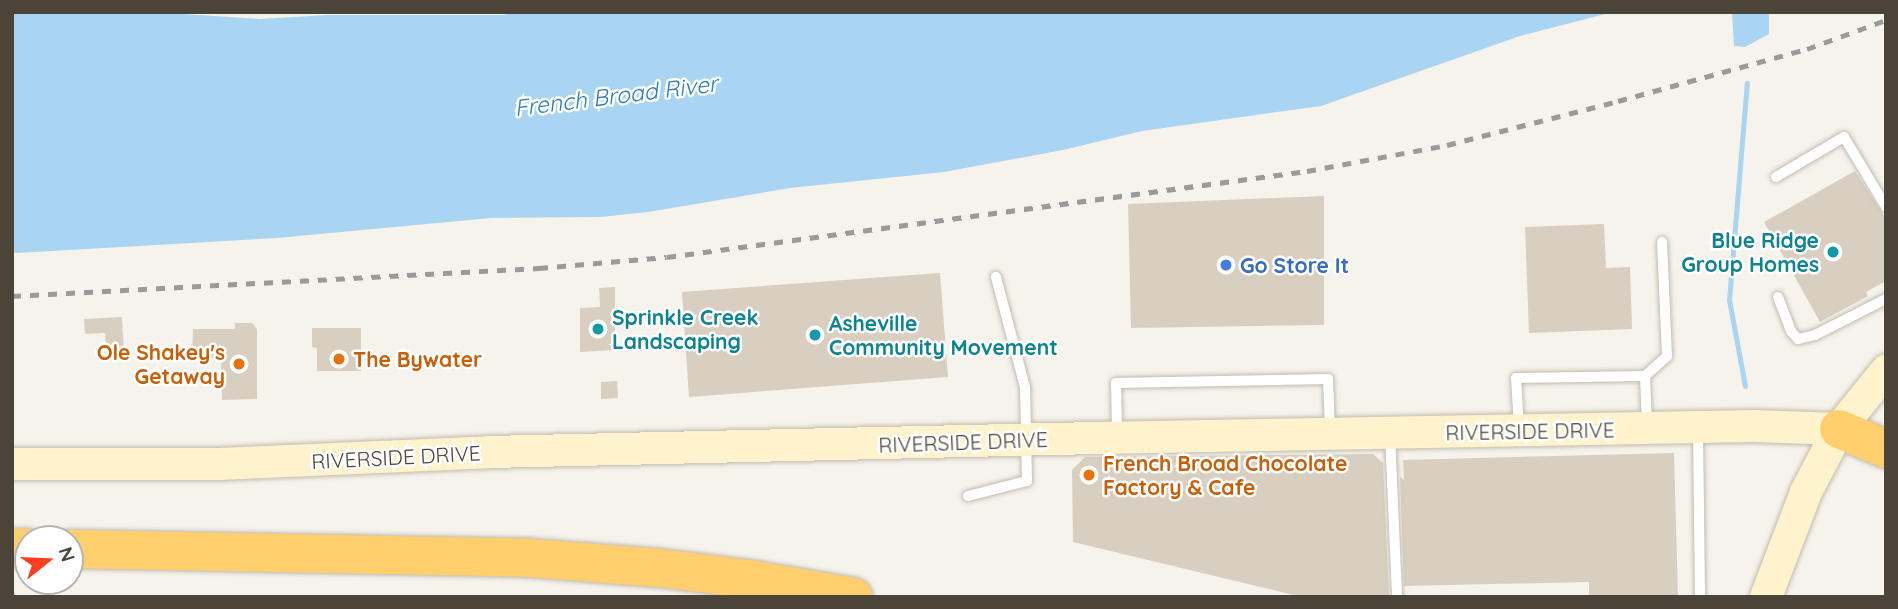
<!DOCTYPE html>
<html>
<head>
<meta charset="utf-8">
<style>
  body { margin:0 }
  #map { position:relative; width:1898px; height:609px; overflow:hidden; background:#f6f3ec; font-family:Quicksand,sans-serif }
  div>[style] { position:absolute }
  .water>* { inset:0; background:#a9d4f2 }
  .stream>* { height:5px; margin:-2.5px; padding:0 2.5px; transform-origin:2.5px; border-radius:2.5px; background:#a9d4f2 }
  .building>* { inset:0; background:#d8cfc1 }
  .roads { filter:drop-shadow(0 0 2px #c2bbae) drop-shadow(0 0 2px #c2bbae) }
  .service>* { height:10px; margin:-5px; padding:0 5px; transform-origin:5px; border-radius:5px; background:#fff }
  .secondary>* { height:32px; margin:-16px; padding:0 16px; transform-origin:16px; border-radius:16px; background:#fff3cd }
  .motorway>* { height:38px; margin:-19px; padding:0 19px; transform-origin:19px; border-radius:19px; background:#ffcf6e }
  .rail>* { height:5px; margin-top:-2.5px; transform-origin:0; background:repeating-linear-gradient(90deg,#9a9a9a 0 9px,transparent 0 18px) }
  .dots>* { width:19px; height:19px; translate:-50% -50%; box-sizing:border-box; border:4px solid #fff; border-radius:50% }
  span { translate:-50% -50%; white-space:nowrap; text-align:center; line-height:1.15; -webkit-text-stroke:5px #fff; paint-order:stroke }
  .culture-label { font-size:21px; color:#0d838f; font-weight:700 }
  .right { translate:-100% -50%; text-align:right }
  .left { translate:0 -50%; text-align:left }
  .shop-label { font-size:21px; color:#366cbe; font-weight:700 }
  .food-label { font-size:21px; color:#c56008; font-weight:700 }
  .street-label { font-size:21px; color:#4b4439 }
  .water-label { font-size:23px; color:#2e7ab2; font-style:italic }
  .frame { position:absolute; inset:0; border:14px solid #4b4439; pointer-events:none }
  .north { position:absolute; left:14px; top:525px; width:70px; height:70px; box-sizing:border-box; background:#fff; border:2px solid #b7b4b0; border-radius:50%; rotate:72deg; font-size:19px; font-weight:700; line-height:28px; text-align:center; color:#4b4439 }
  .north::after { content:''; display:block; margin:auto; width:24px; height:32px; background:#fc3f1d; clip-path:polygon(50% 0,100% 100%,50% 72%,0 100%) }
</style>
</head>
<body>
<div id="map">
  <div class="water">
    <div style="clip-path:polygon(12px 12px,153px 12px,260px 19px,327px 15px,503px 15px,515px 12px,1613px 12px,1520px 36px,1321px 106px,1142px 131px,1063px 150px,944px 172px,790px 188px,648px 212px,600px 217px,491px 218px,277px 238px,17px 253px,12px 252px)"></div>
    <div style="clip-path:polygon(1732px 12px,1769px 12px,1769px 34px,1745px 47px,1734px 46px)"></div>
  </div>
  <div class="stream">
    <div style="left:1745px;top:386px;width:87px;rotate:-100.5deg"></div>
    <div style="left:1729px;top:300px;width:218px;rotate:-85.3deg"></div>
  </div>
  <div class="building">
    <div style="clip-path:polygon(1855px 171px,1886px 219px,1886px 281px,1866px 292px,1868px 296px,1820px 322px,1764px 222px)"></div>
    <div style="clip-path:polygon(1324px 196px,1324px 325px,1131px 328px,1128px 204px)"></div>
    <div style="clip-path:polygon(1604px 224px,1606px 268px,1630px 267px,1632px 329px,1529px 333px,1525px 227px)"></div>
    <div style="clip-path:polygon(940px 273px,948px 377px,689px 397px,682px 292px)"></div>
    <div style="clip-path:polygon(615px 287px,615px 350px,580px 352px,580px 308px,600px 307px,599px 288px)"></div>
    <div style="clip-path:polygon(122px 317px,124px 356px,106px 357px,105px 333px,85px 334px,84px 319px)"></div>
    <div style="clip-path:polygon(235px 323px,252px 323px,257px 329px,257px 399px,222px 400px,221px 358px,192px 359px,193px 329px,235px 329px)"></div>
    <div style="clip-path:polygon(312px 328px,361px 328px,361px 371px,317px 371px,317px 348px,312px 347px)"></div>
    <div style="clip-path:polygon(617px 381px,618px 398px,601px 399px,601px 382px)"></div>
    <div style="clip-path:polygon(1674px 453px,1678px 597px,1589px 597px,1589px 582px,1404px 586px,1400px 477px,1404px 480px,1403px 460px)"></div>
    <div style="clip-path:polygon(1373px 454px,1383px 463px,1389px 597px,1302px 597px,1073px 542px,1072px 470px,1085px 457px)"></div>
  </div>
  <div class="roads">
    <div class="service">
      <div style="left:1776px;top:177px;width:79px;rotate:-30.5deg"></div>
      <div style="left:1844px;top:137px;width:82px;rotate:59deg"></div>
      <div style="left:1778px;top:297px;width:36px;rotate:69deg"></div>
      <div style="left:1791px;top:331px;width:11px;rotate:49deg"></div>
      <div style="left:1798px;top:339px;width:17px;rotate:-13deg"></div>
      <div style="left:1815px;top:335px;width:80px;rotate:-26.9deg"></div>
      <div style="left:1645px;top:376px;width:30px;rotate:-42deg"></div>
      <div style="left:1667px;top:356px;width:114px;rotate:-92.5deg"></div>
      <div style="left:1519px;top:428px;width:50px;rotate:-93.4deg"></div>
      <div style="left:1516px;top:378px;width:129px;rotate:-0.9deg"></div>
      <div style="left:1645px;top:376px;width:50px;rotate:87.7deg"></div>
      <div style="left:1698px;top:430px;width:167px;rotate:89.3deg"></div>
      <div style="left:1117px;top:433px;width:50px;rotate:-91.1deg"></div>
      <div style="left:1116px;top:383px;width:212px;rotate:-1.1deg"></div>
      <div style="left:1328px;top:379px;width:50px;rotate:87.7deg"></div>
      <div style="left:1390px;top:435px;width:162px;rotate:87.5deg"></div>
      <div style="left:968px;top:496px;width:61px;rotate:-14.3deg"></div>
      <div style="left:1027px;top:481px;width:94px;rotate:-91.2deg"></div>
      <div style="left:1025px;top:387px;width:114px;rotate:-104.8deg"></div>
    </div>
    <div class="secondary">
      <div style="left:12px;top:464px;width:207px"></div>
      <div style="left:219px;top:464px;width:270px;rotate:-2.5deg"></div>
      <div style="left:489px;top:452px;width:608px;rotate:-1.32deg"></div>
      <div style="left:1097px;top:438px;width:657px;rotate:-1.05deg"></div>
      <div style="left:1754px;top:426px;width:85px;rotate:2deg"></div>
      <div style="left:1766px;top:597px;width:112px;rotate:-69.1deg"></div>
      <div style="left:1806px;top:492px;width:71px;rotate:-62.4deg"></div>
      <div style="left:1839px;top:429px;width:75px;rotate:-51deg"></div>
    </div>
    <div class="motorway">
      <div style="left:1839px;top:429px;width:51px;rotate:23.1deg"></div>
      <div style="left:12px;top:548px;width:16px"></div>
      <div style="left:70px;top:549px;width:460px;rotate:1.1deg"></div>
      <div style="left:530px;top:558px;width:130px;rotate:4.4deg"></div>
      <div style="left:660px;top:568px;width:89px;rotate:7.1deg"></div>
      <div style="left:748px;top:579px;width:107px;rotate:9.7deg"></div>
    </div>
  </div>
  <div class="rail">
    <div style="left:12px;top:296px;width:528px;rotate:-3.04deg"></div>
    <div style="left:539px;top:268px;width:128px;rotate:-4.9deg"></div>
    <div style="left:667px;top:257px;width:646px;rotate:-7.65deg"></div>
    <div style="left:1307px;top:171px;width:142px;rotate:-10.5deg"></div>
    <div style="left:1447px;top:145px;width:177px;rotate:-14.4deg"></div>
    <div style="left:1618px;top:101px;width:196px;rotate:-15.4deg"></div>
    <div style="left:1807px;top:49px;width:84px;rotate:-20.2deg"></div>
  </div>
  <div class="dots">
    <div style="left:1833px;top:252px;background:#0f9aa8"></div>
    <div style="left:1226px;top:265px;background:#3f7fe0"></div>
    <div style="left:598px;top:329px;background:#0f9aa8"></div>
    <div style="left:815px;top:335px;background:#0f9aa8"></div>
    <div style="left:339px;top:359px;background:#e8710a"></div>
    <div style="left:239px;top:364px;background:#e8710a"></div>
    <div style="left:1089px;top:475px;background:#e8710a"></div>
  </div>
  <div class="culture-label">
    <span class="right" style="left:1819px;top:252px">Blue Ridge<br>Group Homes</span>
    <span class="left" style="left:612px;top:329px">Sprinkle Creek<br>Landscaping</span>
    <span class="left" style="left:829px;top:335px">Asheville<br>Community Movement</span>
  </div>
  <div class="shop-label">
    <span class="left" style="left:1240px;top:265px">Go Store It</span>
  </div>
  <div class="food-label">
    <span class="right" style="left:225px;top:364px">Ole Shakey's<br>Getaway</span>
    <span class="left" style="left:353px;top:359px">The Bywater</span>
    <span class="left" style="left:1103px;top:475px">French Broad Chocolate<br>Factory &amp; Cafe</span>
  </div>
  <div class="street-label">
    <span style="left:1530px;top:431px;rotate:-1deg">RIVERSIDE DRIVE</span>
    <span style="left:963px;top:442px;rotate:-2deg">RIVERSIDE DRIVE</span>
    <span style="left:396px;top:457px;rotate:-3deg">RIVERSIDE DRIVE</span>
  </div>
  <div class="water-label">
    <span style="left:616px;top:96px;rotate:-7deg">French Broad River</span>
  </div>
  <div class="frame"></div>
  <div class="north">N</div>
</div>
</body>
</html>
